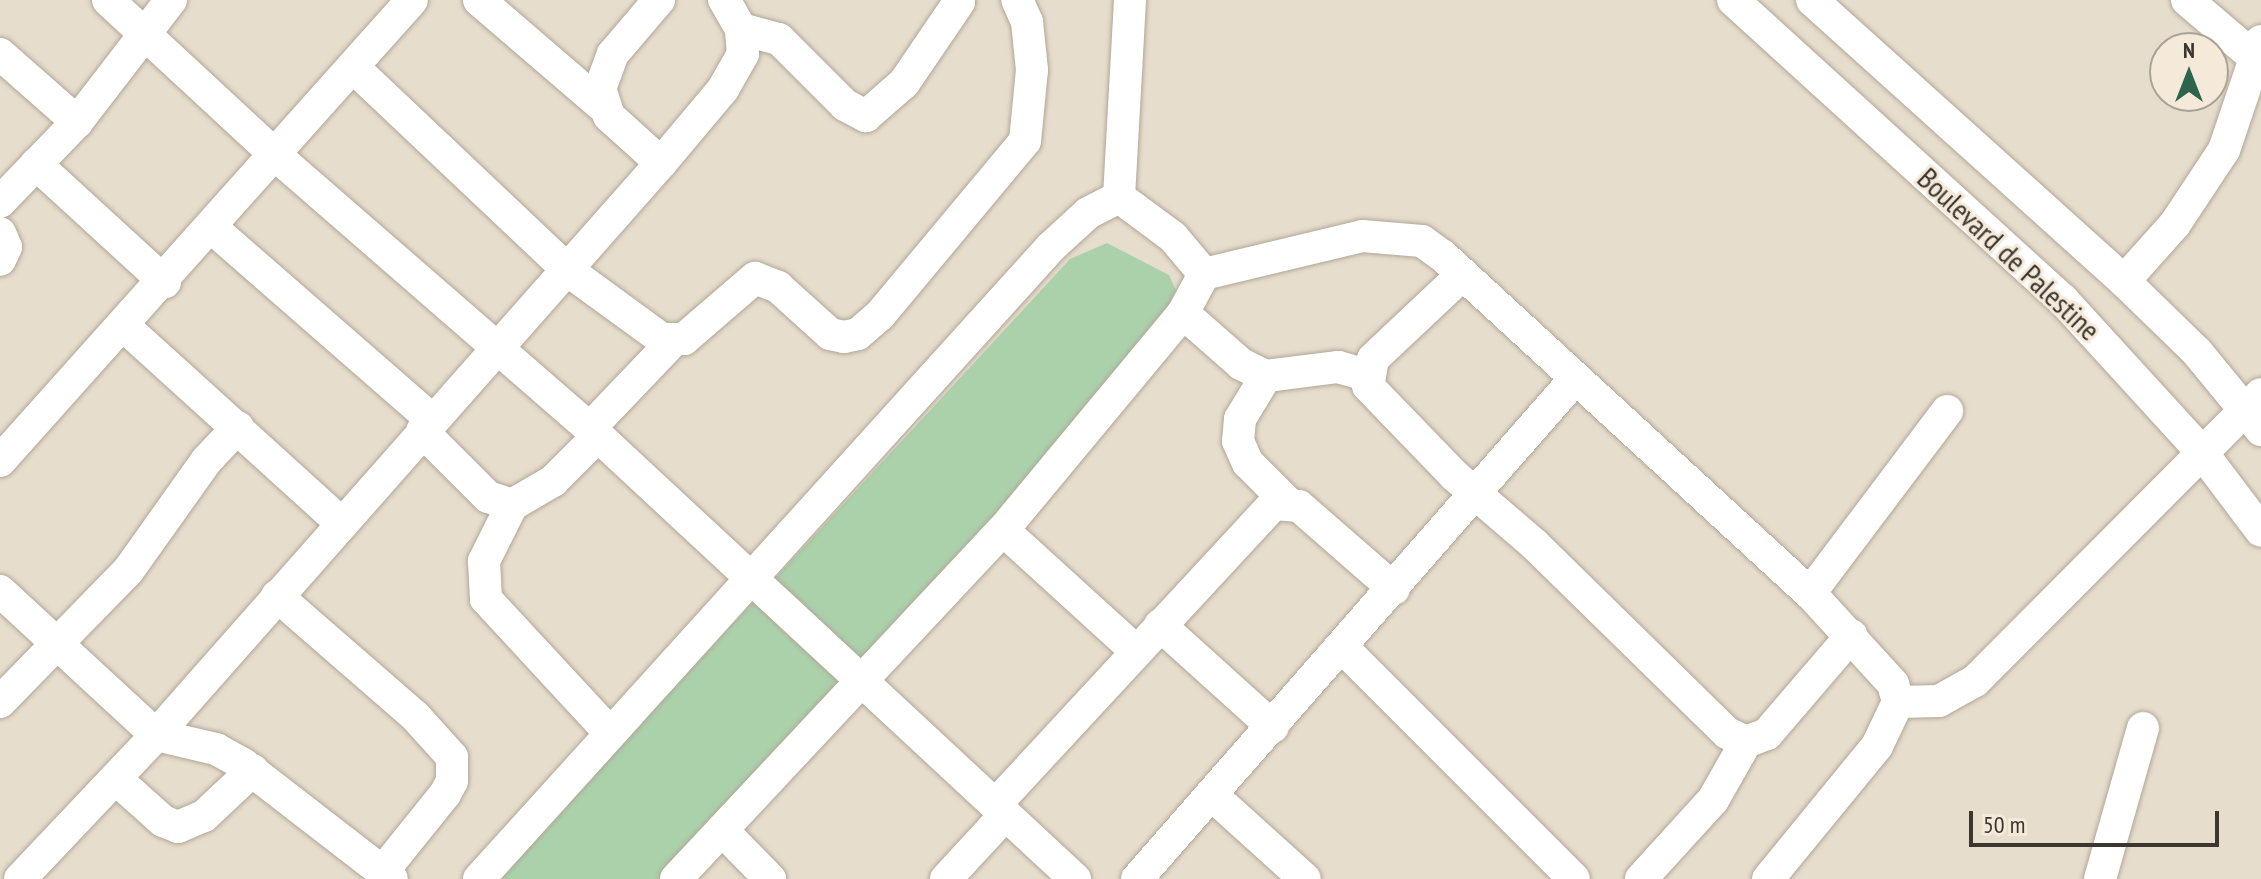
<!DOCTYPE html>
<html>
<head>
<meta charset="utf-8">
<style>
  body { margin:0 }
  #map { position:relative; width:2261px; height:879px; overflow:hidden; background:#e7ddcd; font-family:"PT Sans Narrow",sans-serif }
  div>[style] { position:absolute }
  .green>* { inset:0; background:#abd1ab }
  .roads { filter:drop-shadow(0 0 2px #b0a797) drop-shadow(0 0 2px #b0a797) }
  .minor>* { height:32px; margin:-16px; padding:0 16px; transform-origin:16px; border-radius:16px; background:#fff }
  span { translate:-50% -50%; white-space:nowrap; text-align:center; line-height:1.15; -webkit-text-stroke:6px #f5eada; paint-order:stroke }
  .street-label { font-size:30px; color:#3b3730 }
  .north { position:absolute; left:2149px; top:32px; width:80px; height:80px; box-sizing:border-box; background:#f5eada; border:2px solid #aba296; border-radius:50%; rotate:0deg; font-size:22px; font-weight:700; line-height:32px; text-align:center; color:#3b3730 }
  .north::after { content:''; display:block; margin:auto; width:28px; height:36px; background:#2e644b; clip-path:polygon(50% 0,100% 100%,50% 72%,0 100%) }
  .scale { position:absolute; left:1969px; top:811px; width:250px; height:36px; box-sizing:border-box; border:4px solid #3b3730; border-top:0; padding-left:10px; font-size:24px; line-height:28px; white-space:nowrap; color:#3b3730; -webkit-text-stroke:6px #f5eada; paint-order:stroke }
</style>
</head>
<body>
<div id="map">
  <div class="green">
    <div style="clip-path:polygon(1107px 243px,1169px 275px,1185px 311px,680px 879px,497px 879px,1070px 259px)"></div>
  </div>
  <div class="roads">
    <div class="minor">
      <div style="left:108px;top:0;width:225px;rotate:42.8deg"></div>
      <div style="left:273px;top:153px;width:431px;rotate:41deg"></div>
      <div style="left:598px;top:436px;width:651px;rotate:42.88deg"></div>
      <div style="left:479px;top:0;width:161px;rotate:40.7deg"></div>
      <div style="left:1733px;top:0;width:446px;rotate:42.3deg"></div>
      <div style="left:2063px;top:300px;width:203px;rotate:47.6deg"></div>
      <div style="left:2200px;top:450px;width:101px;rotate:53deg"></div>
      <div style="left:1812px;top:0;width:420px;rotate:42deg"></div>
      <div style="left:2124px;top:281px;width:102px;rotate:44.2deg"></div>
      <div style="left:2197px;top:352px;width:101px;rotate:50.6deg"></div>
      <div style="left:2187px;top:0;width:97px;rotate:40.4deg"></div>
      <div style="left:741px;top:29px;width:39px;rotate:15deg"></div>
      <div style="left:779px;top:39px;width:93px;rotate:45deg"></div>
      <div style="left:845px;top:105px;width:24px;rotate:28deg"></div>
      <div style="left:866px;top:116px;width:50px;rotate:-41deg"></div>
      <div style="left:904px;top:83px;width:98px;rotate:-55.8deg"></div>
      <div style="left:0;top:54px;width:103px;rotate:41.4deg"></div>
      <div style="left:353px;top:67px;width:299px;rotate:43.4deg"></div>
      <div style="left:570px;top:272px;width:114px;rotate:36.1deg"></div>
      <div style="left:662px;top:339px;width:22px"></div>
      <div style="left:684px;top:339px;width:94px;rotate:-40.7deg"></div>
      <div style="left:755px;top:278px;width:25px;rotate:21deg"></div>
      <div style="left:778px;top:287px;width:70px;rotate:42.1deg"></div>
      <div style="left:830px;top:334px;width:14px;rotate:12deg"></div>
      <div style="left:844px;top:337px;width:14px;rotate:-12deg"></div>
      <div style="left:858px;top:334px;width:29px;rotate:-41deg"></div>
      <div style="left:880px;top:315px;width:226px;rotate:-50.2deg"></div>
      <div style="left:1025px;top:141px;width:71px;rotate:-84.4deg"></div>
      <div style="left:1032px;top:70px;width:48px;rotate:-95.9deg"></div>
      <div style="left:1027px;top:22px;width:24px;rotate:-114deg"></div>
      <div style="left:661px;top:163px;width:97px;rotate:-50deg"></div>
      <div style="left:723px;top:89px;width:40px;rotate:-60.3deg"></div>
      <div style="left:743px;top:54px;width:25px;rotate:-95deg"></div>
      <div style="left:741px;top:29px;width:34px;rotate:-120deg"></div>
      <div style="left:36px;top:164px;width:175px;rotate:42.5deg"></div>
      <div style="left:1119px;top:197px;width:197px;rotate:-86.8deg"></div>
      <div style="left:1119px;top:197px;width:67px;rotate:36.5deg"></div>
      <div style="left:1173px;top:237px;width:48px;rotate:50deg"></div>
      <div style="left:0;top:202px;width:111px;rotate:-46.1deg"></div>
      <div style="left:77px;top:122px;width:154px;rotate:-52.4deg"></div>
      <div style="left:211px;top:227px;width:293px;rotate:41.1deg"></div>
      <div style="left:0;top:233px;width:15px;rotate:67deg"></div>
      <div style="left:6px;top:247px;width:14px;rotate:115deg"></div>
      <div style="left:1462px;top:275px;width:122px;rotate:136.7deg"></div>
      <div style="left:1373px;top:359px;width:27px;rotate:100deg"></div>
      <div style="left:1368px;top:386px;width:125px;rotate:46deg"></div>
      <div style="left:1455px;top:476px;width:104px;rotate:40.7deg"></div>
      <div style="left:1534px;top:544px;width:270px;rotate:44.4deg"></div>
      <div style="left:1727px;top:733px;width:21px;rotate:25deg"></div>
      <div style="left:1746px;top:742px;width:22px;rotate:-21deg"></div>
      <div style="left:1767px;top:734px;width:130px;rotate:-49.4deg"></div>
      <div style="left:2124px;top:281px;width:76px;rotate:-48.2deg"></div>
      <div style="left:2175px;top:224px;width:89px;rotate:-56.5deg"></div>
      <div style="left:2224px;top:150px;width:115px;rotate:-71.3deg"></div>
      <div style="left:1183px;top:313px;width:77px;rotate:41.3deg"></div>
      <div style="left:1241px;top:364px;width:28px;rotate:26deg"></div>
      <div style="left:1266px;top:376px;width:73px;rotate:-7.1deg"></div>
      <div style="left:1338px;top:367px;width:29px;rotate:16deg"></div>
      <div style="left:125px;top:327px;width:292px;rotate:42.2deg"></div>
      <div style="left:1266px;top:376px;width:50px;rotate:121.2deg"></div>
      <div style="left:1240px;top:419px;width:22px;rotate:95deg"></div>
      <div style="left:1238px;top:441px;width:24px;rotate:66deg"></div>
      <div style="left:1248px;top:463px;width:54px;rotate:45deg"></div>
      <div style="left:589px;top:429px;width:122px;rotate:-46.3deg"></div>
      <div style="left:422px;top:431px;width:93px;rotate:45deg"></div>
      <div style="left:488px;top:497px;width:25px;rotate:18deg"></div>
      <div style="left:512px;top:505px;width:48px;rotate:-30.3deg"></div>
      <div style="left:553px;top:481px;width:64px;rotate:-45deg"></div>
      <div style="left:0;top:461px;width:618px;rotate:-48.21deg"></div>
      <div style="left:512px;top:505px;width:63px;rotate:116.6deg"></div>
      <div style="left:484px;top:561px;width:38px;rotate:87deg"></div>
      <div style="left:486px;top:599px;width:181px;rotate:47.2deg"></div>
      <div style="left:1003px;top:530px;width:180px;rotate:42.3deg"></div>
      <div style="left:0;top:591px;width:212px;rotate:42.7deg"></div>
      <div style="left:156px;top:735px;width:62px;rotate:13.1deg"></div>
      <div style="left:216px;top:749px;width:31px;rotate:29deg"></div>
      <div style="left:243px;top:764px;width:188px;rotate:37.7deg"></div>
      <div style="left:1810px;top:593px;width:228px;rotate:-53deg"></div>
      <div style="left:277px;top:596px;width:184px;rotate:41deg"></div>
      <div style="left:416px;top:717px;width:54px;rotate:48deg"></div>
      <div style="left:452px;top:757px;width:24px;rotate:90deg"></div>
      <div style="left:452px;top:781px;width:15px;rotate:118deg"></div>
      <div style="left:445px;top:794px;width:99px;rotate:128.8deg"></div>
      <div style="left:1160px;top:625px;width:152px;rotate:42.1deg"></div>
      <div style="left:1344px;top:649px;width:325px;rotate:45deg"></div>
      <div style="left:0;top:702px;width:183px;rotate:-45.7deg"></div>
      <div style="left:128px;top:571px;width:136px;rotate:-54.6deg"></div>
      <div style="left:207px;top:460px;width:45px;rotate:-46.8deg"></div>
      <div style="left:1898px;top:702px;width:41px;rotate:-1.4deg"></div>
      <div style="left:1939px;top:701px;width:41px;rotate:-29.1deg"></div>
      <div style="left:1975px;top:681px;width:405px;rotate:-45.1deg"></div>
      <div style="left:116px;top:779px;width:63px;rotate:41.8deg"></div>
      <div style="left:163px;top:821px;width:16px;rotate:22deg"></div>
      <div style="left:178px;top:827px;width:28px;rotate:-23deg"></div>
      <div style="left:204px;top:816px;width:67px;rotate:-43.2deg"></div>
      <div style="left:1212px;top:795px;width:125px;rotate:42.1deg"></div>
      <div style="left:996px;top:804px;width:409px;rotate:-47.2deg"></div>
      <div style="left:1274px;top:504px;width:25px;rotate:5deg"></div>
      <div style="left:1299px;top:506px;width:126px;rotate:41.1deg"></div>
      <div style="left:722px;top:830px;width:69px;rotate:45.6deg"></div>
      <div style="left:20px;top:879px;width:198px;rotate:-46.6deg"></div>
      <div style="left:156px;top:735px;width:763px;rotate:-48.56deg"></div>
      <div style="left:661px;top:163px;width:70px;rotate:-137.9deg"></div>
      <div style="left:609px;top:116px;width:28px;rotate:-108deg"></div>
      <div style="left:600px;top:89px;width:37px;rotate:-70deg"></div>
      <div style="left:613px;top:54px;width:71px;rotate:-49.6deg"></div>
      <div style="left:479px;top:879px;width:852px;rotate:-47.85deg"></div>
      <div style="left:1051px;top:247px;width:50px;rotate:-42.6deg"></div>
      <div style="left:1088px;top:213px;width:35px;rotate:-27deg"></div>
      <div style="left:676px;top:879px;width:478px;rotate:-46.9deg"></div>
      <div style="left:1003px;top:530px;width:282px;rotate:-50.3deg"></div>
      <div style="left:1183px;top:313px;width:44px;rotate:-61.7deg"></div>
      <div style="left:1204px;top:274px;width:163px;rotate:-13.5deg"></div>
      <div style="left:1362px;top:236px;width:60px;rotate:4.8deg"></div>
      <div style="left:1422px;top:241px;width:26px;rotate:36deg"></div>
      <div style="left:1443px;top:256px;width:498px;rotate:42.6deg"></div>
      <div style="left:1810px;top:593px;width:123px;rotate:47.6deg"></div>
      <div style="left:1893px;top:684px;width:19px;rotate:74deg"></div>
      <div style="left:1898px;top:702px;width:49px;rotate:115.5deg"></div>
      <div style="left:1877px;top:746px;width:172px;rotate:129.3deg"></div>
      <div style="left:946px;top:879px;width:88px;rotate:-47.3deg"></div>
      <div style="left:1137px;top:879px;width:663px;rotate:-48.79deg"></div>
      <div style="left:1641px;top:879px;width:107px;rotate:-47.7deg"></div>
      <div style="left:1713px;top:800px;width:67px;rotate:-60.4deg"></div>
      <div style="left:2100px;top:879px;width:157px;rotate:-74.1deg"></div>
    </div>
  </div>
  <div class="street-label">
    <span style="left:2009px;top:254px;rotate:43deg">Boulevard de Palestine</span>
  </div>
  <div class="north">N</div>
  <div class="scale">50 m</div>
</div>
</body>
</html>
